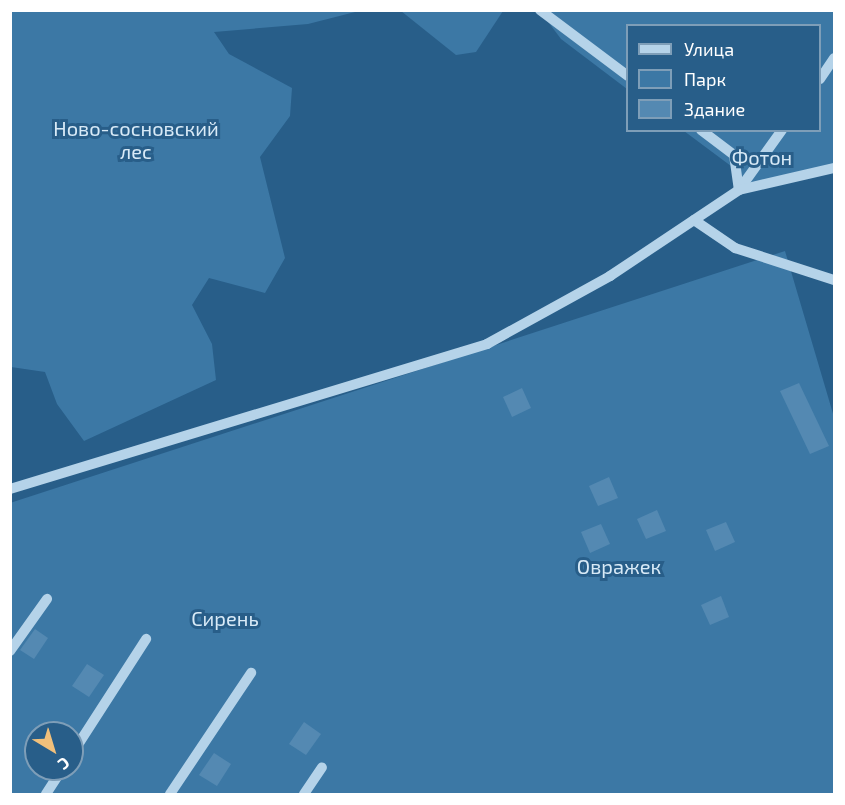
<!DOCTYPE html>
<html>
<head>
<meta charset="utf-8">
<style>
  body { margin:0 }
  #map { position:relative; width:845px; height:805px; overflow:hidden; background:#285e89; font-family:"Exo 2",sans-serif }
  div>[style] { position:absolute }
  .green>* { inset:0; background:#3c78a5 }
  .building>* { inset:0; background:#5489b2 }
  .minor>* { height:10px; margin:-5px; padding:0 5px; transform-origin:5px; border-radius:5px; background:#b5d3e9 }
  span { translate:-50% -50%; white-space:nowrap; text-align:center; line-height:1.15; -webkit-text-stroke:6px #285e89; paint-order:stroke }
  .park-label { font-size:20px; color:#d8eaf7 }
  .frame { position:absolute; inset:0; border:12px solid #fff; pointer-events:none }
  .legend { position:absolute; left:626px; top:24px; width:195px; height:108px; box-sizing:border-box; background:#285e89; border:2px solid #7e9eb8; margin:0; padding:8px 10px; list-style:none; font-size:18px; color:#fff }
  .legend li { display:flex; align-items:center; gap:12px; height:30px }
  .legend b { width:30px; border:2px solid #7e9eb8 }
  .north { position:absolute; left:24px; top:721px; width:60px; height:60px; box-sizing:border-box; background:#285e89; border:2px solid #7e9eb8; border-radius:50%; rotate:142deg; font-size:16px; font-weight:700; line-height:24px; text-align:center; color:#fff }
  .north::after { content:''; display:block; margin:auto; width:21px; height:27px; background:#f1c07b; clip-path:polygon(50% 0,100% 100%,50% 72%,0 100%) }
</style>
</head>
<body>
<div id="map">
  <div class="green">
    <div style="clip-path:polygon(10px 11px,359px 11px,308px 24px,214px 32px,229px 54px,292px 88px,290px 116px,260px 157px,285px 258px,265px 293px,209px 278px,192px 305px,212px 344px,216px 380px,84px 441px,57px 404px,45px 372px,11px 367px)"></div>
    <div style="clip-path:polygon(401px 11px,503px 11px,476px 52px,456px 55px)"></div>
    <div style="clip-path:polygon(540px 11px,834px 11px,834px 164px,739px 190px,739px 172px,684px 131px,820px 130px,820px 26px,628px 26px,627px 89px,561px 39px)"></div>
    <div style="clip-path:polygon(evenodd,785px 251px,834px 417px,834px 794px,11px 794px,10px 503px,785px 251px,36px 733px,72px 733px,72px 769px,36px 769px,36px 733px)"></div>
  </div>
  <div class="building">
    <div style="clip-path:polygon(799px 383px,829px 446px,810px 454px,780px 391px)"></div>
    <div style="clip-path:polygon(522px 388px,531px 408px,512px 417px,503px 397px)"></div>
    <div style="clip-path:polygon(609px 477px,618px 498px,598px 506px,589px 486px)"></div>
    <div style="clip-path:polygon(657px 510px,666px 531px,646px 539px,637px 519px)"></div>
    <div style="clip-path:polygon(726px 522px,735px 542px,715px 551px,706px 530px)"></div>
    <div style="clip-path:polygon(601px 524px,610px 544px,590px 553px,581px 532px)"></div>
    <div style="clip-path:polygon(721px 596px,729px 617px,710px 625px,701px 605px)"></div>
    <div style="clip-path:polygon(35px 629px,48px 638px,34px 659px,20px 650px)"></div>
    <div style="clip-path:polygon(87px 664px,104px 675px,89px 697px,72px 686px)"></div>
    <div style="clip-path:polygon(304px 722px,321px 734px,306px 755px,289px 744px)"></div>
    <div style="clip-path:polygon(214px 753px,231px 764px,217px 786px,199px 775px)"></div>
  </div>
  <div class="minor">
    <div style="left:540px;top:10px;width:110px;rotate:36.9deg"></div>
    <div style="left:820px;top:79px;width:25px;rotate:-56deg"></div>
    <div style="left:701px;top:130px;width:41px;rotate:37.1deg"></div>
    <div style="left:734px;top:155px;width:35px;rotate:82deg"></div>
    <div style="left:739px;top:190px;width:74px;rotate:-54.4deg"></div>
    <div style="left:694px;top:220px;width:50px;rotate:34.3deg"></div>
    <div style="left:735px;top:248px;width:104px;rotate:17.9deg"></div>
    <div style="left:10px;top:489px;width:499px;rotate:-16.9deg"></div>
    <div style="left:487px;top:344px;width:141px;rotate:-28.9deg"></div>
    <div style="left:610px;top:276px;width:155px;rotate:-33.7deg"></div>
    <div style="left:739px;top:190px;width:98px;rotate:-13deg"></div>
    <div style="left:10px;top:651px;width:64px;rotate:-54.6deg"></div>
    <div style="left:72px;top:754px;width:137px;rotate:-57.2deg"></div>
    <div style="left:46px;top:794px;width:30px;rotate:-57deg"></div>
    <div style="left:170px;top:794px;width:146px;rotate:-56.2deg"></div>
    <div style="left:304px;top:794px;width:32px;rotate:-56deg"></div>
  </div>
  <div class="park-label">
    <span style="left:136px;top:140px">Ново-сосновский<br>лес</span>
    <span style="left:762px;top:157px">Фотон</span>
    <span style="left:619px;top:566px">Овражек</span>
    <span style="left:225px;top:618px">Сирень</span>
  </div>
  <div class="frame"></div>
  <ul class="legend">
  <li><b style="height:8px;background:#b5d3e9"></b>Улица</li>
  <li><b style="height:16px;background:#3c78a5"></b>Парк</li>
  <li><b style="height:16px;background:#5489b2"></b>Здание</li>
  </ul>
  <div class="north">С</div>
</div>
</body>
</html>
